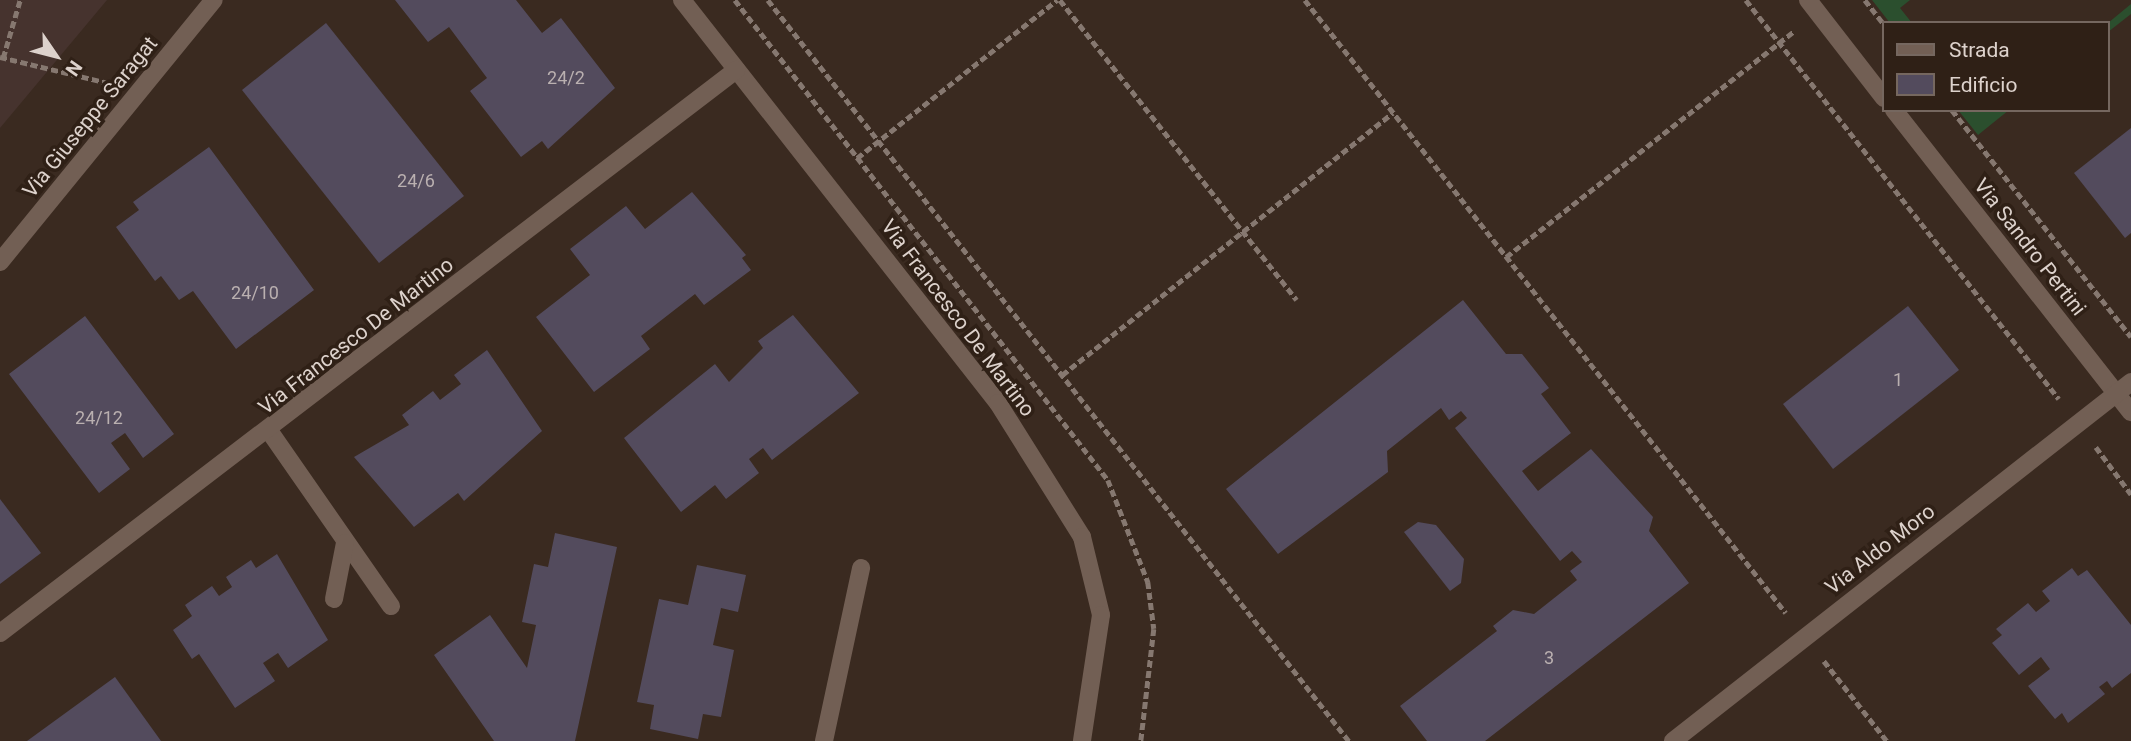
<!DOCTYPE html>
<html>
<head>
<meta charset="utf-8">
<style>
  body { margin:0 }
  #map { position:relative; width:2131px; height:741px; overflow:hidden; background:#3a2a20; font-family:Roboto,sans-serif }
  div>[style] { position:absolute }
  .education>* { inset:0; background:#46332e }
  .green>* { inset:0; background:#2b4f2e }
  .building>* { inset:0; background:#534b5d }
  .path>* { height:4.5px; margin-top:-2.25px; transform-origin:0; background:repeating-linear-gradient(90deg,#867870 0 7px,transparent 0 10.5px) }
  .minor>* { height:18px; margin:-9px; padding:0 9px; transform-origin:9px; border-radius:9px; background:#725f54 }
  span { translate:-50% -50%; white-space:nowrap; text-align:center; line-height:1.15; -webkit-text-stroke:7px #2f2016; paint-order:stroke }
  .number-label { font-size:18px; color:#bab0b0 }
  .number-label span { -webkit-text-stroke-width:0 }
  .street-label { font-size:21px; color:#ddd2cc }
  .legend { position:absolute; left:1882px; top:21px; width:228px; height:91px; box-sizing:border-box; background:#2f2016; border:2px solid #75675f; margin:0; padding:9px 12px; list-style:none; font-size:21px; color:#ddd2cc }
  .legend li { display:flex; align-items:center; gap:14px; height:35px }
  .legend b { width:35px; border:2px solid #75675f }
  .north { position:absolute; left:21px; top:21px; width:70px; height:70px; -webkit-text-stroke:5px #2f2016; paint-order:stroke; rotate:125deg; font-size:19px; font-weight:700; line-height:28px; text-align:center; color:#ddd2cc }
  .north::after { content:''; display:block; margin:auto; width:24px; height:32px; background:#ddd2cc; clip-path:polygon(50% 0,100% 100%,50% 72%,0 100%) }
</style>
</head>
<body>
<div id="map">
  <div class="education">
    <div style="clip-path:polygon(0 0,107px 0,0 128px)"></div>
  </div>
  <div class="green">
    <div style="clip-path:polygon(1872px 0,1910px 0,1900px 8px,1912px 23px,1890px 23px)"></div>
    <div style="clip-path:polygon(2131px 4px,2131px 14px,2108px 32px,2108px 23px)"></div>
    <div style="clip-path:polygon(1958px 110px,2009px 110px,1978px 135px)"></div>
  </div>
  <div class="building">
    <div style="clip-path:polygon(395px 0,516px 0,542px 33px,561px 18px,615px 88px,548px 149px,542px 141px,521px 157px,470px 91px,487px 78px,449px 27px,428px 42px)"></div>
    <div style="clip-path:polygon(326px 23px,464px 196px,379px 263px,242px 90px)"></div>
    <div style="clip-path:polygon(2131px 128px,2131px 233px,2125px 238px,2074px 173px)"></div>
    <div style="clip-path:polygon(209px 147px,314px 290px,236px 349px,193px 291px,179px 300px,161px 276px,155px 281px,116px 227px,139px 210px,133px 202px)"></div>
    <div style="clip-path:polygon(692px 192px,746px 255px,742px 258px,751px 270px,704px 305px,695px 294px,641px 336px,650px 349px,594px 392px,536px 317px,590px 275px,570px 249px,626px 206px,645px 229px)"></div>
    <div style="clip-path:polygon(1463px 300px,1506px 354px,1522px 354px,1549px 388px,1541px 394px,1571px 433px,1522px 471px,1538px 491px,1591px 449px,1653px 517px,1649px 531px,1689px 583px,1485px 741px,1427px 741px,1400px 706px,1497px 631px,1493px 626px,1513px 610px,1534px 614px,1577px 580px,1570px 571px,1582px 562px,1572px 551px,1560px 561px,1455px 428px,1467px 418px,1461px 411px,1449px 420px,1441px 408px,1387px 451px,1388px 472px,1278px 554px,1226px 489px)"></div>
    <div style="clip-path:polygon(1908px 306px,1959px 370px,1833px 469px,1783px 404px)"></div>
    <div style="clip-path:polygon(793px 315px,859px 393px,772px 460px,763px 448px,749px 459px,759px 473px,726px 499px,715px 485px,681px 512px,624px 438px,715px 364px,729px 382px,763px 348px,758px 341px)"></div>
    <div style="clip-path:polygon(85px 316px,174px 434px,143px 458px,125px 433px,111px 443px,130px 469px,99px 493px,9px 374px)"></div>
    <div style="clip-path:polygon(487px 350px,542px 431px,464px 501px,458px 493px,414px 527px,354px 457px,409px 425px,402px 415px,433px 391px,440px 400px,461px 384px,454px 375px)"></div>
    <div style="clip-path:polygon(0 499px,41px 553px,0 584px)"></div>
    <div style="clip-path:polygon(1418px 522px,1436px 525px,1464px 559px,1461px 583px,1450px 591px,1404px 532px)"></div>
    <div style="clip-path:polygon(555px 533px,617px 547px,575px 741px,494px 741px,434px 655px,490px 615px,527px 668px,536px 625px,522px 622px,534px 564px,548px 567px)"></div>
    <div style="clip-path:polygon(277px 554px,328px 640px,288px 668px,278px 653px,263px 663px,275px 681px,235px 708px,199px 654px,192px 659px,173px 630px,192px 616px,185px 605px,212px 586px,219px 596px,232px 587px,226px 577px,251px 560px,256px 568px)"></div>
    <div style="clip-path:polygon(697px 565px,746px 575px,738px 612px,721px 608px,713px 645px,734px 650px,721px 717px,703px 714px,698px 739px,650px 729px,654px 705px,637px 702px,659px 599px,688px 605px)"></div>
    <div style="clip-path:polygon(2072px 568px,2078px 576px,2087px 570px,2131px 625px,2131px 673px,2112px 688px,2107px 681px,2099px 687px,2105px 694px,2068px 723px,2062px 713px,2055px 719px,2028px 686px,2050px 669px,2041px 657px,2019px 675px,1992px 643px,2002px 635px,1996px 629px,2028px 603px,2036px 612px,2050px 601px,2042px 591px)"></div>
    <div style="clip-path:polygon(115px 677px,161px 741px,27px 741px)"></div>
  </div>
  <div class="path">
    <div style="left:735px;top:0;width:608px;rotate:52.15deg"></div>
    <div style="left:1108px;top:480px;width:110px;rotate:68.6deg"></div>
    <div style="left:1148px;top:582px;width:47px;rotate:82.7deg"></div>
    <div style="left:1154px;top:629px;width:113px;rotate:96.6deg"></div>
    <div style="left:768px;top:0;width:942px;rotate:51.9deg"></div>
    <div style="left:1060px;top:0;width:382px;rotate:51.7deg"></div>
    <div style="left:1305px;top:0;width:779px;rotate:51.88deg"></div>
    <div style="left:1746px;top:0;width:507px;rotate:51.89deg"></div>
    <div style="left:1865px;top:0;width:31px;rotate:52deg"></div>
    <div style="left:0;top:57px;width:111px;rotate:13.5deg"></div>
    <div style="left:3px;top:58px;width:60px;rotate:-73.7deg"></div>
    <div style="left:1952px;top:110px;width:289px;rotate:51.7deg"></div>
    <div style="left:857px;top:158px;width:255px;rotate:-38.3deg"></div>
    <div style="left:1506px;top:257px;width:366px;rotate:-38.1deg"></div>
    <div style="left:1062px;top:375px;width:422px;rotate:-38.4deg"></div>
    <div style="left:2096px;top:447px;width:59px;rotate:53.3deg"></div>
    <div style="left:1824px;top:661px;width:102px;rotate:51.8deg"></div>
  </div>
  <div class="minor">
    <div style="left:682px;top:0;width:512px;rotate:51.9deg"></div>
    <div style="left:998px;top:403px;width:158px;rotate:57.9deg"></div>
    <div style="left:1082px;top:537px;width:80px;rotate:76.3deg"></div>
    <div style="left:1101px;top:615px;width:127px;rotate:98.6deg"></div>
    <div style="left:1808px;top:0;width:124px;rotate:52.2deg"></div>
    <div style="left:1894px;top:110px;width:384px;rotate:51.9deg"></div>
    <div style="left:0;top:262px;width:338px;rotate:-50.8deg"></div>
    <div style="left:270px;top:432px;width:212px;rotate:55.2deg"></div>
    <div style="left:334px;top:599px;width:57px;rotate:-78.9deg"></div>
    <div style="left:0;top:633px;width:927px;rotate:-37.41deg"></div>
    <div style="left:824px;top:741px;width:177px;rotate:-77.9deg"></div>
    <div style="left:1673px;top:741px;width:582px;rotate:-38.09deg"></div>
  </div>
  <div class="number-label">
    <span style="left:566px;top:78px">24/2</span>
    <span style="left:416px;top:181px">24/6</span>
    <span style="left:255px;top:293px">24/10</span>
    <span style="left:1898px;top:380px">1</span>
    <span style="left:99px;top:418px">24/12</span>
    <span style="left:1549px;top:658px">3</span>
  </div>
  <div class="street-label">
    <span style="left:90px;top:117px;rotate:-51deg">Via Giuseppe Saragat</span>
    <span style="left:2030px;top:247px;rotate:52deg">Via Sandro Pertini</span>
    <span style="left:958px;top:318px;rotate:53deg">Via Francesco De Martino</span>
    <span style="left:356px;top:336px;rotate:-38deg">Via Francesco De Martino</span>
    <span style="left:1880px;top:549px;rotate:-38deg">Via Aldo Moro</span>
  </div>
  <ul class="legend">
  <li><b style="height:9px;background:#725f54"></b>Strada</li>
  <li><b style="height:19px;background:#534b5d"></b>Edificio</li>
  </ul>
  <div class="north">N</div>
</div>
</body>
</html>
